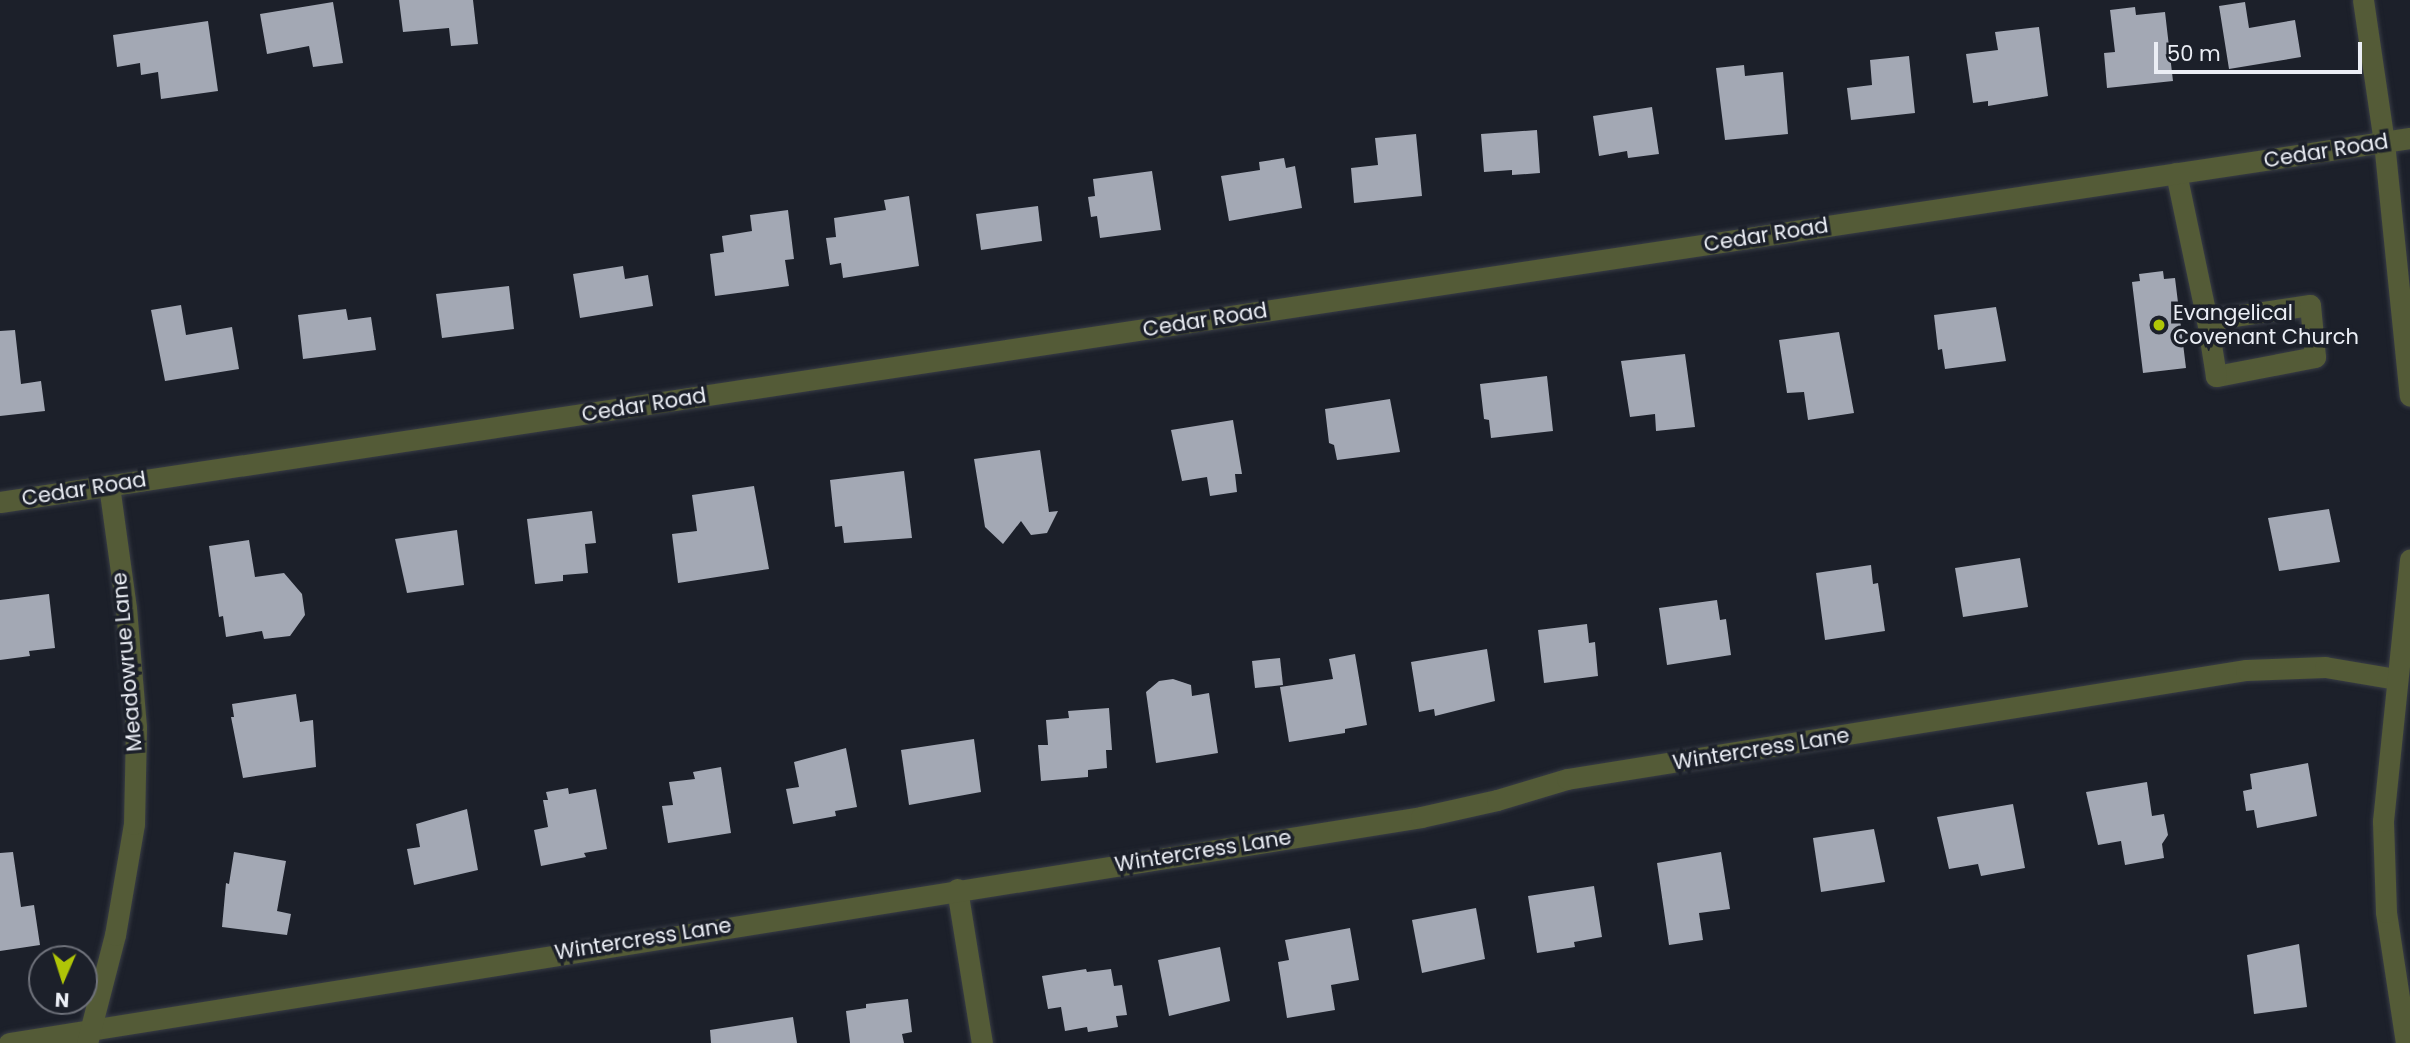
<!DOCTYPE html>
<html>
<head>
<meta charset="utf-8">
<style>
  body { margin:0 }
  #map { position:relative; width:2410px; height:1043px; overflow:hidden; background:#1c202a; font-family:Poppins,sans-serif }
  div>[style] { position:absolute }
  .building>* { inset:0; background:#a3a8b4 }
  .roads { filter:drop-shadow(0 0 2px #393d46) drop-shadow(0 0 2px #393d46) }
  .minor>* { height:21px; margin:-10.5px; padding:0 10.5px; transform-origin:10.5px; border-radius:10.5px; background:#545b37 }
  .dots>* { width:19px; height:19px; translate:-50% -50%; box-sizing:border-box; border:4px solid #1c202a; border-radius:50% }
  span { translate:-50% -50%; white-space:nowrap; text-align:center; line-height:1.15; -webkit-text-stroke:7px #1c202a; paint-order:stroke }
  .street-label { font-size:21px; color:#ebeef5 }
  .poi-label { font-size:21px; color:#ebeef5 }
  .left { translate:0 -50%; text-align:left }
  .north { position:absolute; left:28px; top:945px; width:70px; height:70px; box-sizing:border-box; background:#1c202a; border:2px solid #6f727b; border-radius:50%; rotate:183deg; font-size:19px; font-weight:700; line-height:28px; text-align:center; color:#ebeef5 }
  .north::after { content:''; display:block; margin:auto; width:24px; height:32px; background:#afc507; clip-path:polygon(50% 0,100% 100%,50% 72%,0 100%) }
  .scale { position:absolute; left:2154px; top:42px; width:208px; height:32px; box-sizing:border-box; border:4px solid #ebeef5; border-top:0; padding-left:9px; font-size:21px; line-height:24px; white-space:nowrap; color:#ebeef5; -webkit-text-stroke:5px #1c202a; paint-order:stroke }
</style>
</head>
<body>
<div id="map">
  <div class="building">
    <div style="clip-path:polygon(399px 0,473px 0,478px 44px,451px 46px,449px 28px,403px 32px)"></div>
    <div style="clip-path:polygon(333px 2px,343px 63px,313px 67px,309px 46px,267px 54px,260px 14px)"></div>
    <div style="clip-path:polygon(2245px 2px,2249px 28px,2295px 20px,2301px 57px,2229px 69px,2219px 6px)"></div>
    <div style="clip-path:polygon(2135px 7px,2136px 15px,2165px 12px,2173px 81px,2107px 88px,2104px 53px,2115px 52px,2110px 10px)"></div>
    <div style="clip-path:polygon(208px 21px,218px 91px,161px 99px,158px 72px,141px 75px,140px 63px,117px 67px,113px 35px)"></div>
    <div style="clip-path:polygon(2039px 27px,2048px 96px,1988px 106px,1988px 101px,1973px 103px,1966px 54px,1998px 50px,1995px 32px)"></div>
    <div style="clip-path:polygon(1909px 56px,1915px 113px,1851px 120px,1847px 88px,1872px 85px,1870px 60px)"></div>
    <div style="clip-path:polygon(1744px 65px,1745px 76px,1783px 72px,1788px 134px,1725px 140px,1716px 68px)"></div>
    <div style="clip-path:polygon(1652px 107px,1659px 154px,1628px 158px,1627px 151px,1599px 156px,1593px 116px)"></div>
    <div style="clip-path:polygon(1537px 130px,1540px 173px,1512px 175px,1512px 170px,1484px 172px,1481px 134px)"></div>
    <div style="clip-path:polygon(1416px 134px,1422px 196px,1354px 203px,1351px 168px,1378px 165px,1375px 138px)"></div>
    <div style="clip-path:polygon(1284px 158px,1286px 168px,1295px 166px,1302px 208px,1229px 221px,1221px 176px,1260px 170px,1259px 162px)"></div>
    <div style="clip-path:polygon(1152px 171px,1161px 230px,1100px 238px,1097px 216px,1091px 217px,1088px 197px,1095px 196px,1093px 179px)"></div>
    <div style="clip-path:polygon(909px 196px,919px 266px,843px 278px,841px 263px,830px 265px,826px 238px,836px 237px,834px 218px,886px 210px,884px 200px)"></div>
    <div style="clip-path:polygon(1038px 206px,1042px 241px,981px 250px,976px 214px)"></div>
    <div style="clip-path:polygon(788px 210px,794px 259px,785px 260px,789px 286px,715px 296px,710px 254px,724px 252px,722px 236px,752px 231px,750px 215px)"></div>
    <div style="clip-path:polygon(623px 266px,625px 279px,648px 275px,653px 306px,580px 318px,573px 274px)"></div>
    <div style="clip-path:polygon(2163px 271px,2164px 279px,2175px 278px,2186px 368px,2143px 373px,2132px 282px,2140px 281px,2139px 274px)"></div>
    <div style="clip-path:polygon(509px 286px,514px 329px,442px 338px,436px 294px)"></div>
    <div style="clip-path:polygon(181px 305px,186px 335px,232px 327px,239px 369px,165px 381px,151px 310px)"></div>
    <div style="clip-path:polygon(1996px 307px,2006px 361px,1945px 369px,1942px 349px,1938px 350px,1934px 315px)"></div>
    <div style="clip-path:polygon(346px 309px,348px 320px,371px 317px,376px 350px,303px 359px,298px 315px)"></div>
    <div style="clip-path:polygon(15px 330px,21px 384px,41px 381px,45px 411px,0 416px,0 331px)"></div>
    <div style="clip-path:polygon(1839px 332px,1854px 413px,1808px 420px,1804px 392px,1787px 393px,1779px 340px)"></div>
    <div style="clip-path:polygon(1685px 354px,1695px 427px,1656px 431px,1655px 414px,1630px 417px,1621px 361px)"></div>
    <div style="clip-path:polygon(1547px 376px,1553px 431px,1491px 438px,1489px 420px,1484px 419px,1480px 384px)"></div>
    <div style="clip-path:polygon(1390px 399px,1400px 452px,1337px 460px,1334px 445px,1329px 443px,1325px 409px)"></div>
    <div style="clip-path:polygon(1233px 420px,1242px 474px,1235px 474px,1237px 492px,1210px 496px,1207px 477px,1182px 481px,1171px 430px)"></div>
    <div style="clip-path:polygon(1040px 450px,1049px 512px,1058px 511px,1047px 533px,1031px 535px,1021px 521px,1003px 544px,985px 527px,974px 459px)"></div>
    <div style="clip-path:polygon(904px 471px,912px 538px,844px 543px,842px 526px,835px 527px,830px 480px)"></div>
    <div style="clip-path:polygon(754px 486px,769px 569px,678px 583px,672px 534px,697px 531px,692px 495px)"></div>
    <div style="clip-path:polygon(2329px 509px,2340px 562px,2279px 571px,2268px 518px)"></div>
    <div style="clip-path:polygon(592px 511px,596px 543px,585px 544px,588px 573px,563px 575px,563px 581px,535px 584px,527px 519px)"></div>
    <div style="clip-path:polygon(457px 530px,464px 585px,407px 593px,395px 539px)"></div>
    <div style="clip-path:polygon(249px 540px,255px 577px,284px 573px,302px 594px,305px 615px,290px 636px,264px 639px,262px 631px,226px 637px,223px 616px,219px 617px,209px 546px)"></div>
    <div style="clip-path:polygon(2020px 558px,2028px 607px,1963px 617px,1955px 568px)"></div>
    <div style="clip-path:polygon(1871px 565px,1873px 584px,1878px 583px,1885px 631px,1825px 640px,1816px 573px)"></div>
    <div style="clip-path:polygon(49px 594px,55px 648px,29px 651px,30px 656px,0 660px,0 600px)"></div>
    <div style="clip-path:polygon(1717px 600px,1720px 620px,1726px 619px,1731px 655px,1667px 665px,1659px 608px)"></div>
    <div style="clip-path:polygon(1587px 624px,1589px 643px,1595px 642px,1598px 676px,1544px 683px,1538px 630px)"></div>
    <div style="clip-path:polygon(1487px 649px,1495px 701px,1435px 716px,1434px 709px,1419px 712px,1411px 662px)"></div>
    <div style="clip-path:polygon(1355px 654px,1367px 725px,1345px 729px,1345px 733px,1289px 742px,1280px 687px,1333px 679px,1329px 659px)"></div>
    <div style="clip-path:polygon(1280px 658px,1283px 685px,1255px 688px,1252px 661px)"></div>
    <div style="clip-path:polygon(1173px 679px,1191px 685px,1192px 696px,1209px 693px,1218px 753px,1156px 763px,1146px 692px,1159px 681px)"></div>
    <div style="clip-path:polygon(296px 694px,300px 722px,313px 720px,316px 767px,243px 778px,231px 717px,234px 717px,232px 704px)"></div>
    <div style="clip-path:polygon(1109px 708px,1112px 750px,1106px 750px,1107px 768px,1088px 770px,1088px 777px,1041px 781px,1038px 745px,1048px 745px,1046px 720px,1069px 718px,1068px 711px)"></div>
    <div style="clip-path:polygon(974px 739px,981px 792px,909px 805px,901px 750px)"></div>
    <div style="clip-path:polygon(846px 748px,857px 807px,835px 811px,836px 816px,793px 824px,786px 789px,799px 787px,794px 762px)"></div>
    <div style="clip-path:polygon(2308px 763px,2317px 816px,2257px 828px,2254px 810px,2246px 811px,2243px 791px,2252px 789px,2250px 774px)"></div>
    <div style="clip-path:polygon(721px 767px,731px 833px,668px 843px,662px 806px,673px 805px,669px 782px,695px 779px,693px 772px)"></div>
    <div style="clip-path:polygon(2147px 782px,2152px 816px,2164px 814px,2168px 835px,2162px 844px,2164px 858px,2125px 865px,2121px 841px,2098px 845px,2086px 792px)"></div>
    <div style="clip-path:polygon(568px 788px,569px 794px,596px 789px,607px 849px,584px 853px,586px 857px,541px 866px,534px 830px,548px 827px,543px 800px,548px 800px,546px 792px)"></div>
    <div style="clip-path:polygon(2013px 804px,2025px 868px,1981px 876px,1978px 864px,1949px 869px,1937px 817px)"></div>
    <div style="clip-path:polygon(467px 809px,478px 870px,414px 885px,407px 849px,420px 847px,416px 824px)"></div>
    <div style="clip-path:polygon(1874px 829px,1885px 882px,1821px 892px,1813px 838px)"></div>
    <div style="clip-path:polygon(13px 852px,21px 907px,34px 905px,40px 945px,0 951px,0 853px)"></div>
    <div style="clip-path:polygon(234px 852px,286px 861px,277px 911px,291px 914px,287px 935px,222px 927px,226px 883px,229px 884px)"></div>
    <div style="clip-path:polygon(1721px 852px,1730px 909px,1699px 913px,1703px 940px,1669px 945px,1657px 863px)"></div>
    <div style="clip-path:polygon(1594px 886px,1602px 937px,1574px 942px,1575px 947px,1537px 953px,1528px 896px)"></div>
    <div style="clip-path:polygon(1476px 908px,1485px 959px,1422px 973px,1412px 920px)"></div>
    <div style="clip-path:polygon(1350px 928px,1359px 980px,1331px 985px,1335px 1010px,1287px 1018px,1278px 962px,1289px 960px,1285px 940px)"></div>
    <div style="clip-path:polygon(2299px 944px,2307px 1007px,2254px 1014px,2247px 955px)"></div>
    <div style="clip-path:polygon(1220px 947px,1230px 1001px,1169px 1016px,1158px 960px)"></div>
    <div style="clip-path:polygon(1086px 969px,1087px 972px,1111px 969px,1114px 986px,1122px 985px,1127px 1015px,1116px 1016px,1118px 1027px,1088px 1032px,1087px 1027px,1065px 1031px,1061px 1007px,1048px 1009px,1042px 976px)"></div>
    <div style="clip-path:polygon(908px 999px,912px 1032px,902px 1034px,904px 1043px,850px 1043px,846px 1011px,866px 1008px,866px 1004px)"></div>
    <div style="clip-path:polygon(793px 1017px,797px 1043px,711px 1043px,710px 1030px)"></div>
  </div>
  <div class="roads">
    <div class="minor">
      <div style="left:2363px;top:0;width:144px;rotate:81.6deg"></div>
      <div style="left:2384px;top:142px;width:255px;rotate:84.2deg"></div>
      <div style="left:2176px;top:173px;width:150px;rotate:78.1deg"></div>
      <div style="left:2207px;top:320px;width:104px;rotate:-8.3deg"></div>
      <div style="left:2310px;top:305px;width:52px;rotate:84.5deg"></div>
      <div style="left:2315px;top:357px;width:101px;rotate:169.1deg"></div>
      <div style="left:2216px;top:376px;width:57px;rotate:-99.1deg"></div>
      <div style="left:0;top:502px;width:2437px;rotate:-8.59deg"></div>
      <div style="left:957px;top:889px;width:156px;rotate:80.8deg"></div>
      <div style="left:9px;top:1043px;width:1430px;rotate:-9.09deg"></div>
      <div style="left:1421px;top:817px;width:78px;rotate:-12.6deg"></div>
      <div style="left:1497px;top:800px;width:73px;rotate:-16.7deg"></div>
      <div style="left:1567px;top:779px;width:688px;rotate:-9.12deg"></div>
      <div style="left:2246px;top:670px;width:79px;rotate:-2.2deg"></div>
      <div style="left:2325px;top:667px;width:72px;rotate:9.6deg"></div>
      <div style="left:87px;top:1043px;width:112px;rotate:-75.5deg"></div>
      <div style="left:115px;top:935px;width:113px;rotate:-80.3deg"></div>
      <div style="left:134px;top:824px;width:97px;rotate:-88.8deg"></div>
      <div style="left:136px;top:727px;width:119px;rotate:-94.8deg"></div>
      <div style="left:126px;top:608px;width:123px;rotate:-97.9deg"></div>
      <div style="left:2406px;top:1043px;width:133px;rotate:-98.7deg"></div>
      <div style="left:2386px;top:912px;width:91px;rotate:-91.9deg"></div>
      <div style="left:2383px;top:821px;width:263px;rotate:-84.1deg"></div>
    </div>
  </div>
  <div class="dots">
    <div style="left:2159px;top:325px;background:#afc507"></div>
  </div>
  <div class="street-label">
    <span style="left:2326px;top:151px;rotate:-9deg">Cedar Road</span>
    <span style="left:1766px;top:235px;rotate:-9deg">Cedar Road</span>
    <span style="left:1205px;top:320px;rotate:-9deg">Cedar Road</span>
    <span style="left:644px;top:405px;rotate:-9deg">Cedar Road</span>
    <span style="left:84px;top:489px;rotate:-9deg">Cedar Road</span>
    <span style="left:127px;top:662px;rotate:-95deg">Meadowrue Lane</span>
    <span style="left:1761px;top:749px;rotate:-9deg">Wintercress Lane</span>
    <span style="left:1203px;top:851px;rotate:-9deg">Wintercress Lane</span>
    <span style="left:643px;top:939px;rotate:-9deg">Wintercress Lane</span>
  </div>
  <div class="poi-label">
    <span class="left" style="left:2173px;top:325px">Evangelical<br>Covenant Church</span>
  </div>
  <div class="north">N</div>
  <div class="scale">50 m</div>
</div>
</body>
</html>
